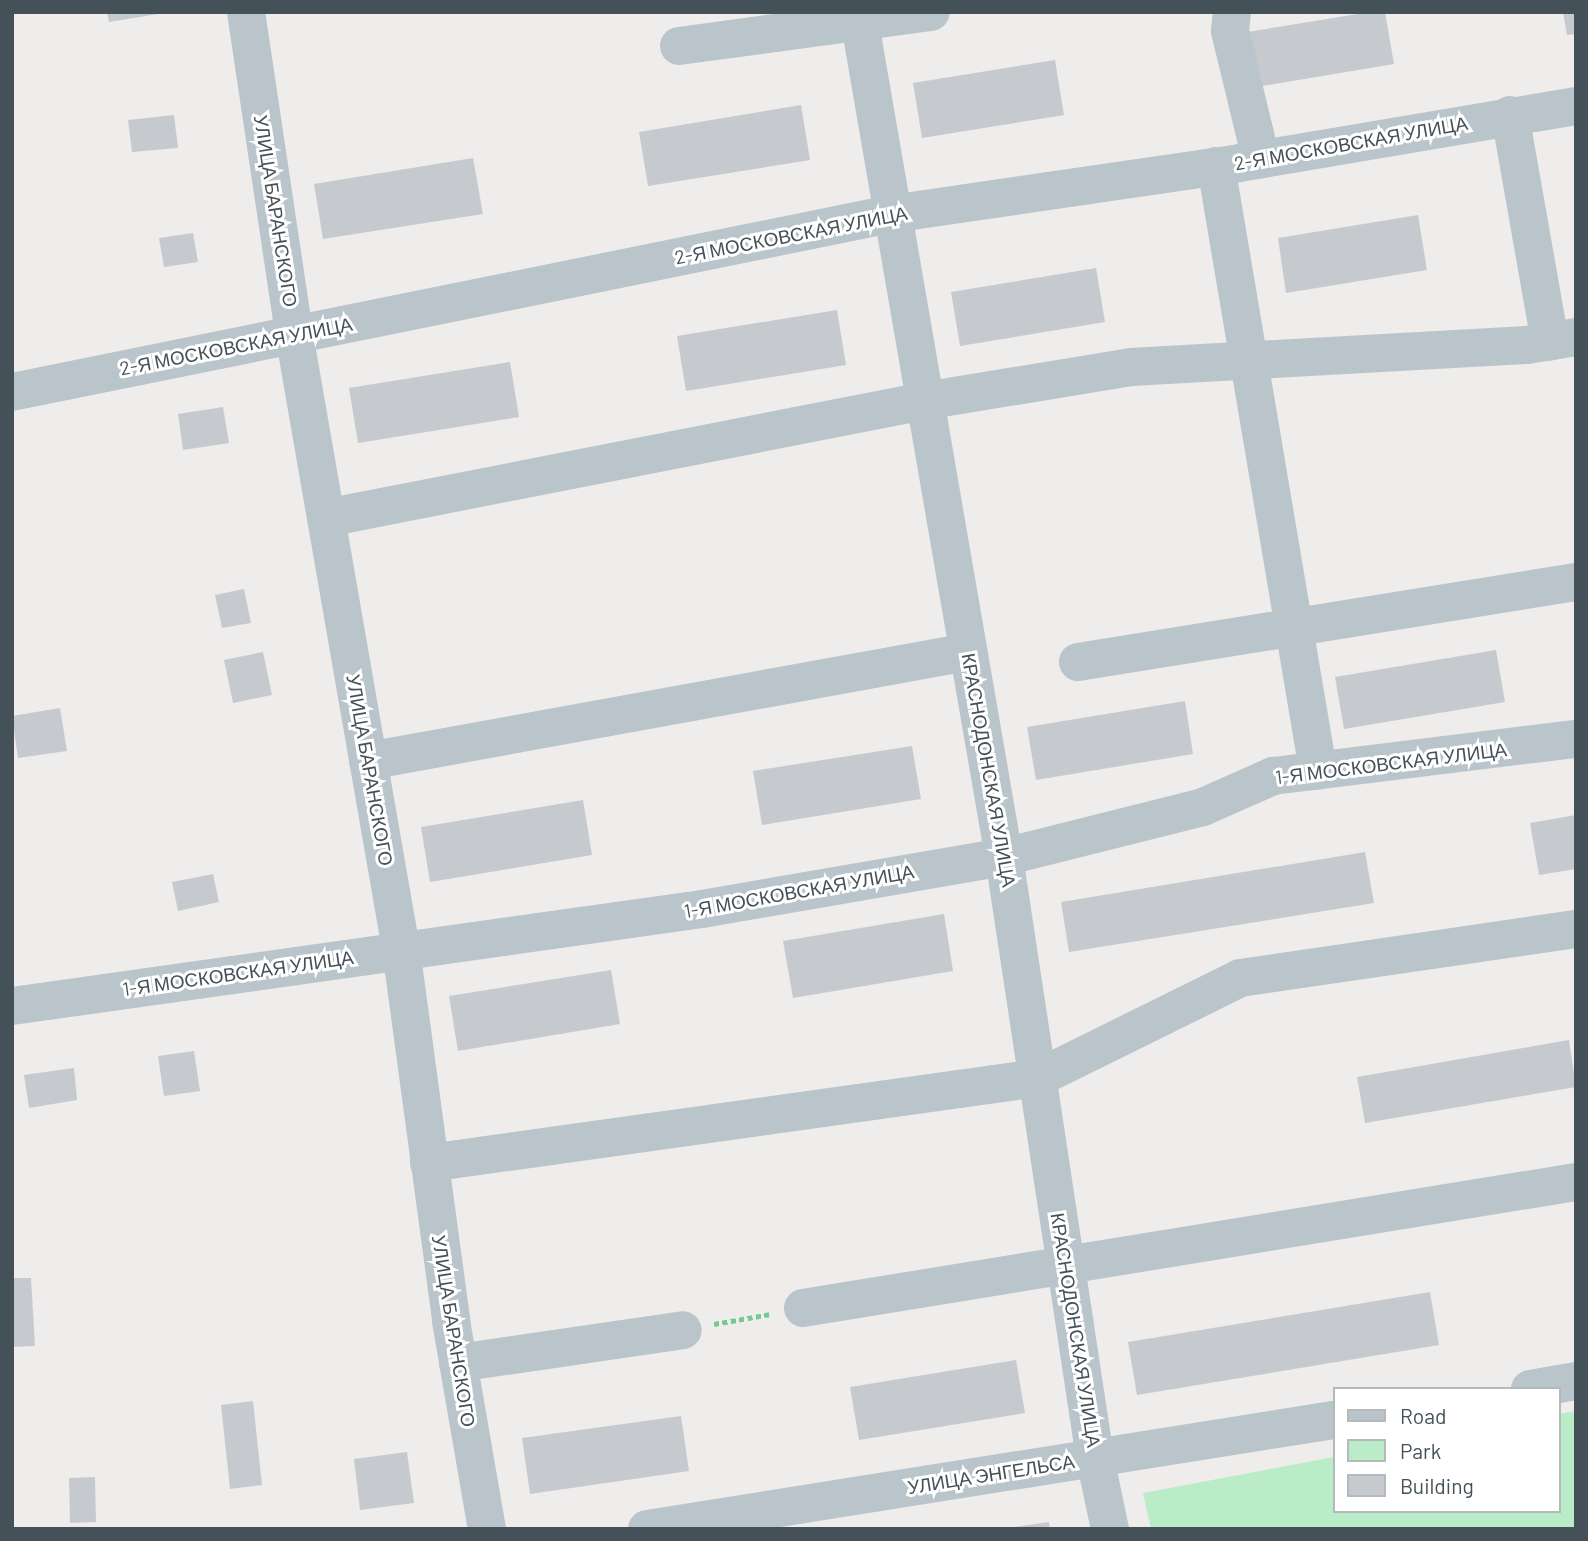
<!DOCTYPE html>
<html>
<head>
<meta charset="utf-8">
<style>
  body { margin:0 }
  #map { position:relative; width:1588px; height:1541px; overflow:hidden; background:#efecec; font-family:Barlow,sans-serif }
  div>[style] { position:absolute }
  .green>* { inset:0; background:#baecc8 }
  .building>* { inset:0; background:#c6cacf }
  .path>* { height:4.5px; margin-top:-2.25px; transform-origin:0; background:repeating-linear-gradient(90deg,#74c995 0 5px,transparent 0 8.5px) }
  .minor>* { height:38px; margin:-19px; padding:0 19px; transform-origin:19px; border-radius:19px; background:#bac5cb }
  span { translate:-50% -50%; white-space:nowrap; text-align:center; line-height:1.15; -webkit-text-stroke:6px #fff; paint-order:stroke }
  .street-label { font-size:19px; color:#455158 }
  .frame { position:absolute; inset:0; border:14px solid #455158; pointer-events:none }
  .legend { position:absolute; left:1333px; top:1387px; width:228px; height:126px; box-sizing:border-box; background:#fff; border:2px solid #b5b9bc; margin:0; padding:9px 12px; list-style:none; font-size:21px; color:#455158 }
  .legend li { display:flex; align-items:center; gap:14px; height:35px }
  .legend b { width:35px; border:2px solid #b5b9bc }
</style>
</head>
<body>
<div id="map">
  <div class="green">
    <div style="clip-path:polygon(1576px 1411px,1576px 1529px,1151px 1529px,1143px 1493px,1334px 1457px,1334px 1511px,1558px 1511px,1558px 1414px)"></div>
  </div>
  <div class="building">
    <div style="clip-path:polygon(107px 12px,158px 12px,158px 14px,109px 22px)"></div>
    <div style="clip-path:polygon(1370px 12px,1385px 12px,1394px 64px,1250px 88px,1241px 33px)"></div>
    <div style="clip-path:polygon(1563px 12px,1576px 12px,1576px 34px,1567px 35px)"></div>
    <div style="clip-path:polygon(1055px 60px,1064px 115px,922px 138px,913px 83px)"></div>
    <div style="clip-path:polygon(801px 105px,810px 160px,648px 186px,639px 132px)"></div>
    <div style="clip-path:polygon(174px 115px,178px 148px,132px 152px,128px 120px)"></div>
    <div style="clip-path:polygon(473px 158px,483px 214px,323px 239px,314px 184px)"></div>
    <div style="clip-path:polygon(1418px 215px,1427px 270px,1286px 293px,1278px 238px)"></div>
    <div style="clip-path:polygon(193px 233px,198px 262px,164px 267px,159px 238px)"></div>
    <div style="clip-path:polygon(1096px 268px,1105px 322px,960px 346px,951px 292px)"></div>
    <div style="clip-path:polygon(837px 310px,846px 365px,686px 391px,677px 336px)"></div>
    <div style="clip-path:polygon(510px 362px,519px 417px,358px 443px,349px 388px)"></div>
    <div style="clip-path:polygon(223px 407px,229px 443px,183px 450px,178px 414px)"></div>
    <div style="clip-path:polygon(244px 589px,251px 623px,222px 628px,215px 595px)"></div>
    <div style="clip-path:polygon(1496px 650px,1505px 702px,1344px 729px,1335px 677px)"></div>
    <div style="clip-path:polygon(263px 652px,272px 695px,233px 703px,224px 660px)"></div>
    <div style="clip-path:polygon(1185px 701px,1193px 754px,1036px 780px,1027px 727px)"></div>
    <div style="clip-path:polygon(60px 708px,67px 751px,18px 758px,12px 716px)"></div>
    <div style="clip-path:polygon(912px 746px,921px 799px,762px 825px,753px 771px)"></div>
    <div style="clip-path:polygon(583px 800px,592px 855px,430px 882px,421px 827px)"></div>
    <div style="clip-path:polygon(1576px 815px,1576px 869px,1539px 875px,1530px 823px)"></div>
    <div style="clip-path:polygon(1365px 852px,1374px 903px,1069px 952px,1061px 902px)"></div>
    <div style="clip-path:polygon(213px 874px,219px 902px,178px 911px,172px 882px)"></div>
    <div style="clip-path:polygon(944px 914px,953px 971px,793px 998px,783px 941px)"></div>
    <div style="clip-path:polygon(611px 970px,620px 1024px,458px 1051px,449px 996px)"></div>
    <div style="clip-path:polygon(1569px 1040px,1576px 1087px,1365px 1123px,1357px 1077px)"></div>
    <div style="clip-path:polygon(194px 1051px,200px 1091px,164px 1096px,158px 1056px)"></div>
    <div style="clip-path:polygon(74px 1068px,77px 1100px,29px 1108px,24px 1075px)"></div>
    <div style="clip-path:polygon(12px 1278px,31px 1278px,35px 1346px,12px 1347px)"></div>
    <div style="clip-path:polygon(1430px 1292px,1439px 1345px,1137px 1395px,1128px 1342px)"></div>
    <div style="clip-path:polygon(1016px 1360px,1025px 1413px,859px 1440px,850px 1387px)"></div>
    <div style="clip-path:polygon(253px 1401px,262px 1485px,230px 1489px,221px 1405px)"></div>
    <div style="clip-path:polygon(681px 1416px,689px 1471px,530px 1494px,522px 1438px)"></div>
    <div style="clip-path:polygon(407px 1452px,414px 1503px,360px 1510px,354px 1459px)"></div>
    <div style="clip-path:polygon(95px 1477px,96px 1522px,70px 1523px,69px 1478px)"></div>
    <div style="clip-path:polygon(1049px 1522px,1050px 1529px,1014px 1529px,1014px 1527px)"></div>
  </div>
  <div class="path">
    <div style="left:714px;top:1324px;width:58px;rotate:-10deg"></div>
  </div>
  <div class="minor">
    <div style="left:246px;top:12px;width:326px;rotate:81.5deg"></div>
    <div style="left:294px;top:334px;width:624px;rotate:80.13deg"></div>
    <div style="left:401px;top:949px;width:375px;rotate:82.3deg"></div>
    <div style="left:451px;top:1321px;width:211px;rotate:80.2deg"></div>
    <div style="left:858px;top:12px;width:858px;rotate:80.2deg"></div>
    <div style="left:1004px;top:857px;width:608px;rotate:81.39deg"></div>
    <div style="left:1095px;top:1458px;width:73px;rotate:78.1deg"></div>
    <div style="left:1232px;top:12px;width:19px;rotate:96deg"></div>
    <div style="left:1230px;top:31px;width:132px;rotate:76.4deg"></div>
    <div style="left:679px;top:46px;width:254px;rotate:-7.7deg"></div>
    <div style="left:1510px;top:115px;width:230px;rotate:80deg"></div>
    <div style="left:1216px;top:166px;width:613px;rotate:80.41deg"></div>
    <div style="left:12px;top:392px;width:897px;rotate:-11.45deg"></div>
    <div style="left:891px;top:214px;width:352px;rotate:-8.3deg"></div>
    <div style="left:1239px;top:163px;width:342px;rotate:-9.6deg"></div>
    <div style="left:326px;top:518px;width:609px;rotate:-11.07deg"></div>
    <div style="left:924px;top:401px;width:210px;rotate:-9.3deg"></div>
    <div style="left:1131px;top:367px;width:397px;rotate:-3.2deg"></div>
    <div style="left:1527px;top:345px;width:50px;rotate:-9.3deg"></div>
    <div style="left:1078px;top:662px;width:504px;rotate:-9.13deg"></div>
    <div style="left:368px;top:761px;width:610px;rotate:-10.3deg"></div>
    <div style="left:12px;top:1006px;width:697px;rotate:-8deg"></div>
    <div style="left:702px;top:909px;width:306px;rotate:-9.8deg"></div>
    <div style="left:1004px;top:857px;width:205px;rotate:-14.1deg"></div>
    <div style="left:1203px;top:807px;width:77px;rotate:-23.9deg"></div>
    <div style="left:1273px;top:776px;width:305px;rotate:-7deg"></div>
    <div style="left:429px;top:1163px;width:615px;rotate:-7.95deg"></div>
    <div style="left:1038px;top:1078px;width:225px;rotate:-26.3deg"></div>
    <div style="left:1240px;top:978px;width:340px;rotate:-8.3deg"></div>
    <div style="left:803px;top:1308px;width:783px;rotate:-9.26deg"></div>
    <div style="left:458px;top:1363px;width:227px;rotate:-8.3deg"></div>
    <div style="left:1530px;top:1389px;width:47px;rotate:-9.9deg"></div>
    <div style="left:647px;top:1529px;width:696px;rotate:-9.02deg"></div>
  </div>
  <div class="street-label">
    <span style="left:1351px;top:143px;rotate:-10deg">2-Я МОСКОВСКАЯ УЛИЦА</span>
    <span style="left:276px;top:211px;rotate:81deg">УЛИЦА БАРАНСКОГО</span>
    <span style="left:791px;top:235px;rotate:-11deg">2-Я МОСКОВСКАЯ УЛИЦА</span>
    <span style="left:236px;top:346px;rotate:-11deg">2-Я МОСКОВСКАЯ УЛИЦА</span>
    <span style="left:1391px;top:763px;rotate:-7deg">1-Я МОСКОВСКАЯ УЛИЦА</span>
    <span style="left:370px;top:770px;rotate:80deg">УЛИЦА БАРАНСКОГО</span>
    <span style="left:989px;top:770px;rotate:80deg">КРАСНОДОНСКАЯ УЛИЦА</span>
    <span style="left:799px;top:891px;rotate:-10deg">1-Я МОСКОВСКАЯ УЛИЦА</span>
    <span style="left:238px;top:973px;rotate:-8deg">1-Я МОСКОВСКАЯ УЛИЦА</span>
    <span style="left:1076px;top:1330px;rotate:81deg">КРАСНОДОНСКАЯ УЛИЦА</span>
    <span style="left:454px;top:1331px;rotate:81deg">УЛИЦА БАРАНСКОГО</span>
    <span style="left:991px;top:1474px;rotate:-9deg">УЛИЦА ЭНГЕЛЬСА</span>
  </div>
  <div class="frame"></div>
  <ul class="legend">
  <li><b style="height:9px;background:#bac5cb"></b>Road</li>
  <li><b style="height:19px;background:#baecc8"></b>Park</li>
  <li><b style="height:19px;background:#c6cacf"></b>Building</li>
  </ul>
</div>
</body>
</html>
